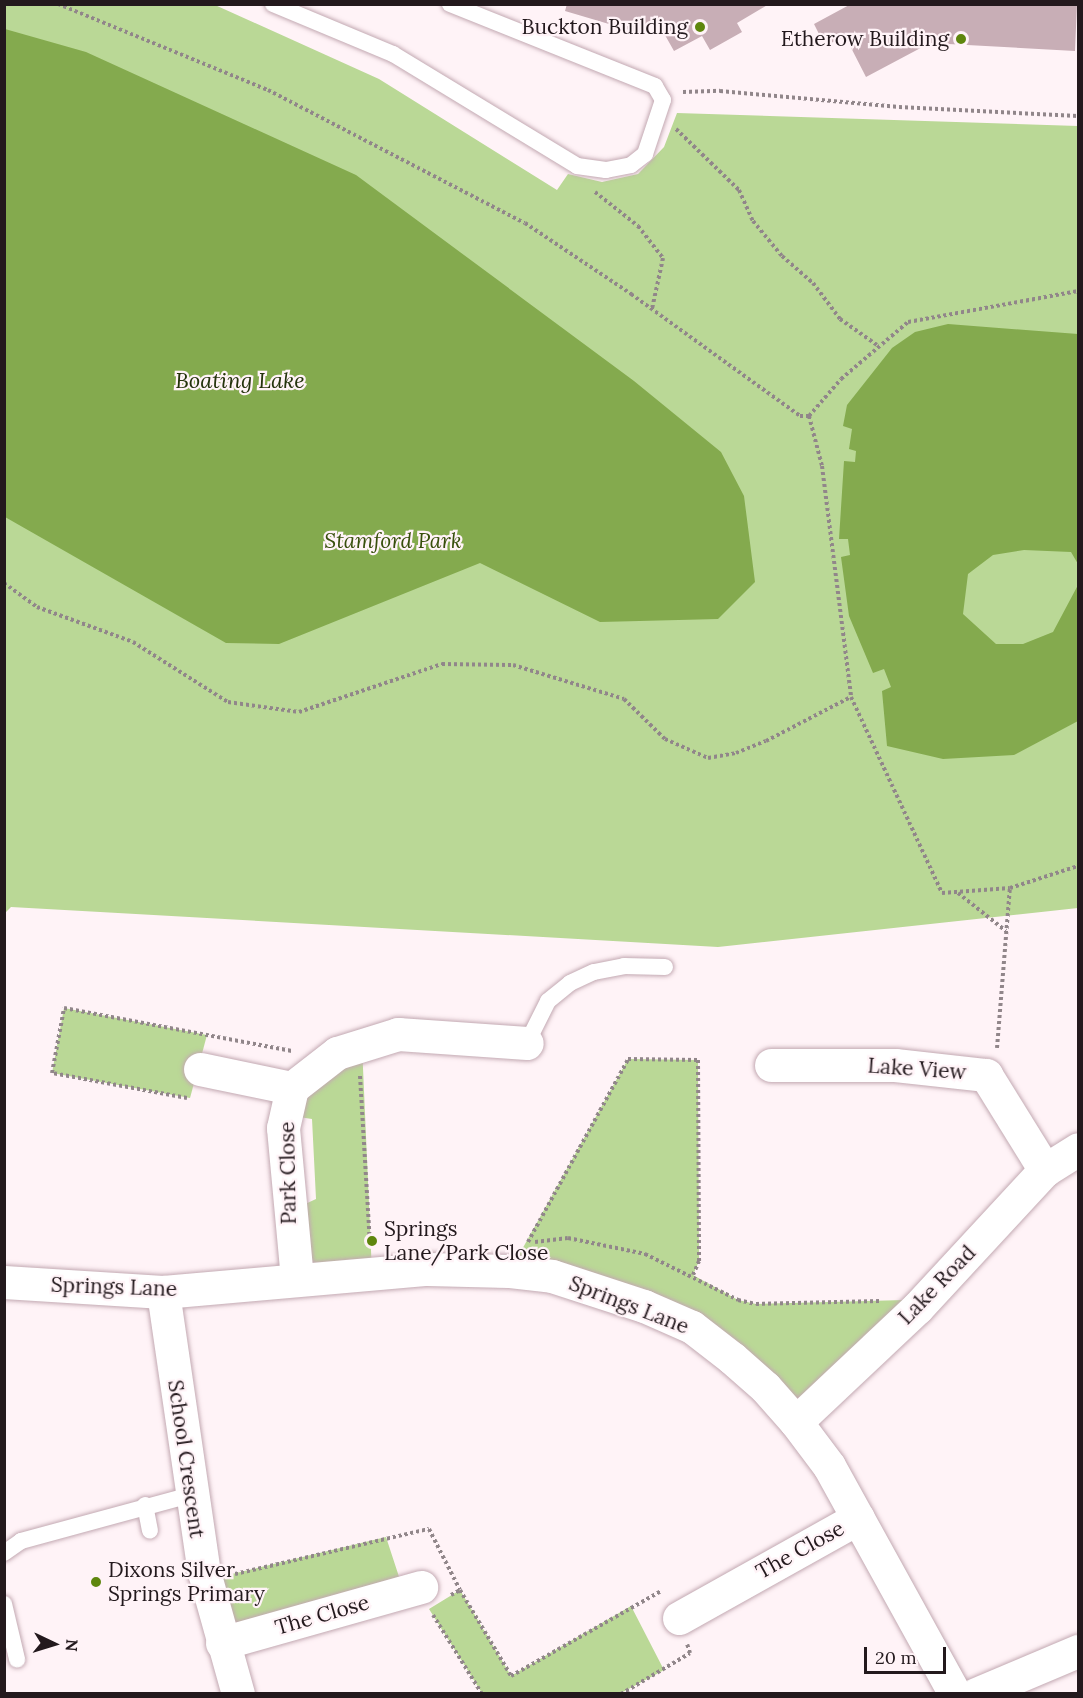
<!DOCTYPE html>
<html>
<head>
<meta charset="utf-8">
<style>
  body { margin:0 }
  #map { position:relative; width:1083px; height:1698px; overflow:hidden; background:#fff3f7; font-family:Lora,serif }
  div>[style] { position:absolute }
  .green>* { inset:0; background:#bad896 }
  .water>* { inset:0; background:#84aa4e }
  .building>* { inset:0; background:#c8aeb6 }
  .path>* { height:4px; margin-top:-2px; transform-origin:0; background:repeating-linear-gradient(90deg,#91868a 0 3px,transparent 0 6px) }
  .roads { filter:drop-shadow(0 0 2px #c3a9b2) drop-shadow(0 0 2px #c3a9b2) }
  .service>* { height:16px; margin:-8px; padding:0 8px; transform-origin:8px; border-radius:8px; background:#fff }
  .minor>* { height:33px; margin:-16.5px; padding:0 16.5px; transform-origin:16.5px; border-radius:16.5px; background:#fff }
  .dots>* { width:16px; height:16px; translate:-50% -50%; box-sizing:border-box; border:3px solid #fff3f7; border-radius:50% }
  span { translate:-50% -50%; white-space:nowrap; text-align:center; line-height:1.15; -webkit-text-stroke:4.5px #fff3f7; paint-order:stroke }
  .poi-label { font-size:21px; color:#23191d }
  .right { translate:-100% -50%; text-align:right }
  .left { translate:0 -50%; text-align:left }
  .park-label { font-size:21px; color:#374f0b; font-style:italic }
  .street-label { font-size:21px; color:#23191d }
  .water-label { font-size:22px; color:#24330c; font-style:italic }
  .frame { position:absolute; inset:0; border:6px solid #23191d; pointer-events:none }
  .north { position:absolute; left:24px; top:1614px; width:60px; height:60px; -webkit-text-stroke:4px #fff3f7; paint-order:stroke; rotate:94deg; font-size:16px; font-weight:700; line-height:24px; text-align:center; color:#23191d }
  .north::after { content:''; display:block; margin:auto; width:21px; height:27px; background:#23191d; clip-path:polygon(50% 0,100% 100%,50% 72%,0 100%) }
  .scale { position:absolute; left:864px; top:1647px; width:82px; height:27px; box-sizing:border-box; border:3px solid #23191d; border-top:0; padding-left:8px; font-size:18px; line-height:21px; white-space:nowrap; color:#23191d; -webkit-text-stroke:4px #fff3f7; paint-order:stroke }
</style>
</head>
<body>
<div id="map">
  <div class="green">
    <div style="clip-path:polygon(5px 5px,215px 5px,379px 79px,557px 190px,568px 174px,602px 182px,638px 174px,664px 147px,677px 113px,1078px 126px,1078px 908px,718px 947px,11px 907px,5px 913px)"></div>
    <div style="clip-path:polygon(64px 1008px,207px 1035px,190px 1098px,52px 1073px)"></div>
    <div style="clip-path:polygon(362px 1045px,372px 1273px,297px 1279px,288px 1212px,316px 1199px,312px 1119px,286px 1115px)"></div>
    <div style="clip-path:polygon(628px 1059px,698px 1060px,699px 1261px,693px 1275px,738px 1300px,756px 1304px,905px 1300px,796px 1422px,732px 1358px,510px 1271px)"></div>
    <div style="clip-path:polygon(386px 1537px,404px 1592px,222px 1643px,204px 1572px,224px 1576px)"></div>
    <div style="clip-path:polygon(460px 1590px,511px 1676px,631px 1606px,664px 1670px,621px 1693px,482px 1693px,429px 1609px)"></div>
  </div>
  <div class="water">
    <div style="clip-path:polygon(5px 29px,86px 52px,356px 175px,634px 381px,721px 452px,744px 496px,755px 582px,718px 619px,600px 622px,480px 563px,279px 644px,226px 643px,5px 517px)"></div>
    <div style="clip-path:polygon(948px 324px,1078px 334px,1078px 564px,1071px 552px,1024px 550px,993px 555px,968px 574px,963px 614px,996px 644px,1023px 644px,1053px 632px,1078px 585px,1078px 721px,1014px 755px,943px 759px,887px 746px,882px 691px,891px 687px,884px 669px,873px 673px,849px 616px,841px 557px,850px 555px,848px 539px,839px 539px,844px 461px,855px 462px,856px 451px,849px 449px,852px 429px,843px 426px,847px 405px,892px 348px,915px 332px)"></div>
  </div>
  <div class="building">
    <div style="clip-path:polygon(567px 4px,769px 4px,737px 23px,742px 32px,710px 50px,702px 36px,674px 51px,657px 21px,636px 32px,565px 11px)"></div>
    <div style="clip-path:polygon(851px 4px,1077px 4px,1075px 51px,930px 43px,866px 77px,845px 36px,825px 46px,814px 24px)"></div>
  </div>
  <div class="path">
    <div style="left:58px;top:4px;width:227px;rotate:22.3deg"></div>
    <div style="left:268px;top:90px;width:289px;rotate:27.4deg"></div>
    <div style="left:525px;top:223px;width:128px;rotate:33.8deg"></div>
    <div style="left:631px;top:294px;width:208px;rotate:35.8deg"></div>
    <div style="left:800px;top:416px;width:9px"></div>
    <div style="left:809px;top:416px;width:49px;rotate:-49.1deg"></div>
    <div style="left:841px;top:379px;width:88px;rotate:-40.4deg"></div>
    <div style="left:908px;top:322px;width:173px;rotate:-10.3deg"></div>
    <div style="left:683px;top:92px;width:37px;rotate:-2deg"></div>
    <div style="left:720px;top:91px;width:180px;rotate:5.1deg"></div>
    <div style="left:899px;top:107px;width:179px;rotate:2.9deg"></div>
    <div style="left:676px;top:129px;width:88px;rotate:44.1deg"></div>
    <div style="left:739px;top:190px;width:34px;rotate:66deg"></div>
    <div style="left:753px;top:221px;width:45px;rotate:50.4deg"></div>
    <div style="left:782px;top:256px;width:41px;rotate:41.1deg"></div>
    <div style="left:813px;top:283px;width:45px;rotate:53.1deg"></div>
    <div style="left:840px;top:319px;width:45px;rotate:35.1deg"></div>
    <div style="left:595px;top:192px;width:55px;rotate:38.3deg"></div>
    <div style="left:638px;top:226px;width:41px;rotate:52deg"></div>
    <div style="left:663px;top:258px;width:52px;rotate:102.2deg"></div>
    <div style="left:809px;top:416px;width:52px;rotate:75.4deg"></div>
    <div style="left:822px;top:466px;width:233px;rotate:82.8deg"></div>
    <div style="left:4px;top:583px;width:41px;rotate:36deg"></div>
    <div style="left:37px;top:607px;width:102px;rotate:20deg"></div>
    <div style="left:133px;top:642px;width:112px;rotate:32.3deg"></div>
    <div style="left:228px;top:702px;width:72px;rotate:8deg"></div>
    <div style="left:299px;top:712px;width:151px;rotate:-18.6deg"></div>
    <div style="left:442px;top:664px;width:71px;rotate:0.8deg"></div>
    <div style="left:513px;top:665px;width:116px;rotate:17deg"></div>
    <div style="left:624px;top:699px;width:57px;rotate:44.3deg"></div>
    <div style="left:665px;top:739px;width:47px;rotate:23.8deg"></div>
    <div style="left:708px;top:758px;width:28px;rotate:-10deg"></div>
    <div style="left:736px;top:753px;width:32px;rotate:-22deg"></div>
    <div style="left:766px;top:741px;width:96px;rotate:-27.4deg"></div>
    <div style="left:851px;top:697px;width:216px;rotate:65.1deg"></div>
    <div style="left:942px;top:893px;width:68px;rotate:-4.2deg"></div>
    <div style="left:958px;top:893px;width:61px;rotate:38.4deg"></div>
    <div style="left:997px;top:1048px;width:161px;rotate:-85.4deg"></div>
    <div style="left:1010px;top:888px;width:71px;rotate:-17.9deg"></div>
    <div style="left:360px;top:1076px;width:169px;rotate:86.6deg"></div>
    <div style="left:187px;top:1098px;width:137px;rotate:-169.5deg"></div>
    <div style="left:52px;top:1073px;width:66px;rotate:-79.5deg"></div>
    <div style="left:64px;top:1008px;width:232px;rotate:10.7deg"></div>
    <div style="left:528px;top:1242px;width:209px;rotate:-61.3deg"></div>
    <div style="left:628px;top:1059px;width:70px;rotate:0.8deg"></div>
    <div style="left:698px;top:1060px;width:201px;rotate:89.7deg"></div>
    <div style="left:699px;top:1261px;width:15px;rotate:113deg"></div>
    <div style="left:535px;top:1242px;width:33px;rotate:-7deg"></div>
    <div style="left:568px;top:1238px;width:79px;rotate:11.7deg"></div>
    <div style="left:645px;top:1254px;width:104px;rotate:26.3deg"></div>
    <div style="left:738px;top:1300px;width:18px;rotate:13deg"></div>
    <div style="left:756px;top:1304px;width:124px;rotate:-1.4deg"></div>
    <div style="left:235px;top:1574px;width:199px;rotate:-13.1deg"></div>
    <div style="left:429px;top:1529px;width:68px;rotate:63.1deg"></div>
    <div style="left:451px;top:1595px;width:10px;rotate:-29deg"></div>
    <div style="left:460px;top:1590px;width:100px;rotate:59.3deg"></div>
    <div style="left:511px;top:1676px;width:172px;rotate:-29.5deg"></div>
    <div style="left:433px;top:1615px;width:93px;rotate:58.2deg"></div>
    <div style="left:621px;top:1694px;width:80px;rotate:-30.7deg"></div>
    <div style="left:690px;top:1653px;width:9px;rotate:-108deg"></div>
  </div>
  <div class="roads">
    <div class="service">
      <div style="left:273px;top:4px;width:130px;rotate:22.6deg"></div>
      <div style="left:393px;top:54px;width:215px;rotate:31.3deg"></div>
      <div style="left:577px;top:166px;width:29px;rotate:8deg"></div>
      <div style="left:606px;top:170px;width:25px;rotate:-11deg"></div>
      <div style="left:631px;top:165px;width:18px;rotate:-38deg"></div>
      <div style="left:645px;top:154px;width:57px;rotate:-71.6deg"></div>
      <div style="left:663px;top:100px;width:16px;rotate:-120deg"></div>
      <div style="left:655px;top:86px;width:221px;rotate:-158.2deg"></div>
      <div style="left:527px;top:1043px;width:47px;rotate:-63.4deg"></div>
      <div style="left:548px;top:1001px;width:28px;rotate:-39deg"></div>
      <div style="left:570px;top:983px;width:26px;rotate:-25deg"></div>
      <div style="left:594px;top:972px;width:31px;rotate:-11deg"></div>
      <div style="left:624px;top:966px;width:41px;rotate:1.4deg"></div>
      <div style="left:145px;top:1505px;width:26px;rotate:79deg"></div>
      <div style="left:4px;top:1553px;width:21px;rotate:-35deg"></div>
      <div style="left:21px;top:1541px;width:175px;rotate:-15.2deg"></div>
      <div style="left:4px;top:1604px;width:57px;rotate:76.7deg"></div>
    </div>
    <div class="minor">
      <div style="left:771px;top:1065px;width:124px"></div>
      <div style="left:895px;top:1065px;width:92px;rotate:6.3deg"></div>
      <div style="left:986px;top:1075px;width:112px;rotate:58.2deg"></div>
      <div style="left:200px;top:1069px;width:94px;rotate:11.7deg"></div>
      <div style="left:292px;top:1088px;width:41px;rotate:102.7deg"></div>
      <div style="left:283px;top:1128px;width:152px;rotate:84.7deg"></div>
      <div style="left:292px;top:1088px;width:57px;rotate:-37.9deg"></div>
      <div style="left:337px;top:1053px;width:64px;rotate:-17.3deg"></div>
      <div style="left:398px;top:1034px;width:129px;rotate:4deg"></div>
      <div style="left:4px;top:1282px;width:159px;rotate:3.6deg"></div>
      <div style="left:163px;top:1292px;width:265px;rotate:-5deg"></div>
      <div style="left:427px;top:1269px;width:83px;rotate:1.4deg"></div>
      <div style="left:510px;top:1271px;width:42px;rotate:6.8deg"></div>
      <div style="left:552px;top:1276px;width:97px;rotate:18.1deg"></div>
      <div style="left:644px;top:1306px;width:52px;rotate:23.6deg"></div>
      <div style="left:692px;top:1327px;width:51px;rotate:37.8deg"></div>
      <div style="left:732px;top:1358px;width:44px;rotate:41.3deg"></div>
      <div style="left:765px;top:1387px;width:47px;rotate:48.5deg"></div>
      <div style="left:796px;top:1422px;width:55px;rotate:53.1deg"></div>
      <div style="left:829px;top:1466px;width:260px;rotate:61.1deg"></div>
      <div style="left:163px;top:1292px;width:283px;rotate:81.7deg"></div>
      <div style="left:204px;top:1572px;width:127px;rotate:74.4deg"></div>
      <div style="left:796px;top:1422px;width:166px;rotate:-43.3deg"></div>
      <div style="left:917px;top:1308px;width:188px;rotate:-47.2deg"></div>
      <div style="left:1045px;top:1170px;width:39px;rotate:-32deg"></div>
      <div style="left:679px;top:1618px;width:205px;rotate:-29.2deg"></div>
      <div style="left:222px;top:1643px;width:207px;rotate:-15.7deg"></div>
      <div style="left:976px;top:1694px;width:111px;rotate:-22.9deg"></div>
    </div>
  </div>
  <div class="dots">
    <div style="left:700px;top:27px;background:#5e860d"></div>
    <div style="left:961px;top:39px;background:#5e860d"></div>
    <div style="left:372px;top:1241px;background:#5e860d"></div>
    <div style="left:96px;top:1582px;background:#5e860d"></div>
  </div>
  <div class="poi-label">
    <span class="right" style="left:688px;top:27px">Buckton Building</span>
    <span class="right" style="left:949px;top:39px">Etherow Building</span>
    <span class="left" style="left:384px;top:1241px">Springs<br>Lane/Park Close</span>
    <span class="left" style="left:108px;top:1582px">Dixons Silver<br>Springs Primary</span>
  </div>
  <div class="park-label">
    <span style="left:393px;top:541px">Stamford Park</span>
  </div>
  <div class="street-label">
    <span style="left:917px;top:1069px;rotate:4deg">Lake View</span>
    <span style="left:288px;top:1173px;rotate:-91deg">Park Close</span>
    <span style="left:937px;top:1285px;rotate:-46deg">Lake Road</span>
    <span style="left:114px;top:1287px;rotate:2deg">Springs Lane</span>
    <span style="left:629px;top:1305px;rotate:21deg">Springs Lane</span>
    <span style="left:186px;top:1459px;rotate:82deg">School Crescent</span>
    <span style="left:800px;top:1550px;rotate:-29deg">The Close</span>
    <span style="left:322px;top:1615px;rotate:-16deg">The Close</span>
  </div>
  <div class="water-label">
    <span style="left:240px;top:381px">Boating Lake</span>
  </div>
  <div class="frame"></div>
  <div class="north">N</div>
  <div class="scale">20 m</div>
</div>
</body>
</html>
